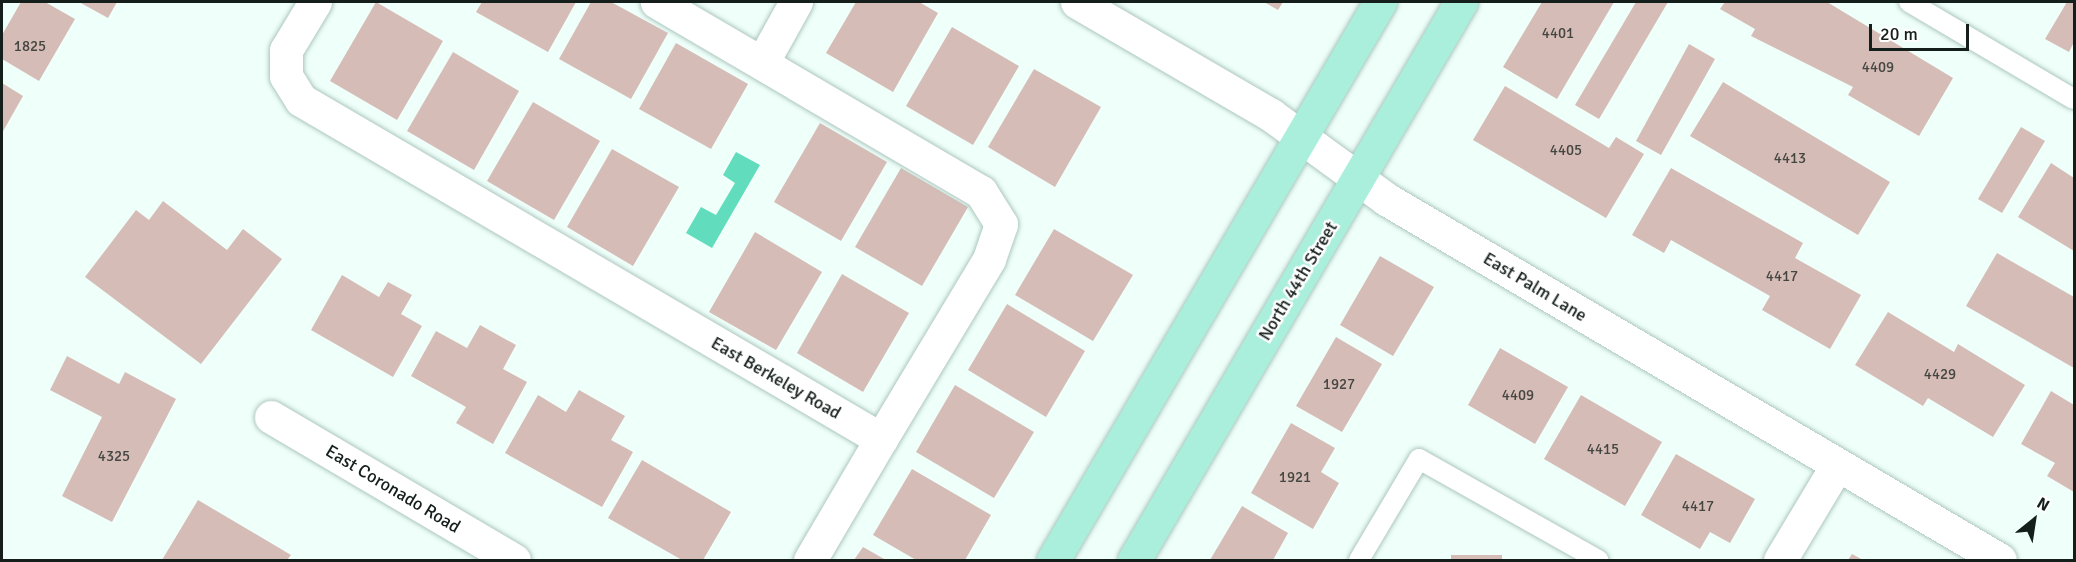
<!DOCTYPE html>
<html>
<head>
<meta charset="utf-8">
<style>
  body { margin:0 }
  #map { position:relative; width:2076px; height:562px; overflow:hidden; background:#effffa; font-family:Signika,sans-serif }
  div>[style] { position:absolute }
  .water>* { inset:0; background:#61dcbc }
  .building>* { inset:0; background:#d6bcb7 }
  .roads { filter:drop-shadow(0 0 2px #adc7bf) drop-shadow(0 0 2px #adc7bf) }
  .service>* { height:20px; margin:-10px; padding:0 10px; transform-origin:10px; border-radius:10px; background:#fff }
  .minor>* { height:33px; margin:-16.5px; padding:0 16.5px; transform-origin:16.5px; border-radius:16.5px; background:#fff }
  .tertiary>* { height:33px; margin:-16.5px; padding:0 16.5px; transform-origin:16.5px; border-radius:16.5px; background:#fff }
  .primary>* { height:33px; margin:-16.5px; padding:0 16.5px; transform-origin:16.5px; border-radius:16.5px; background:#aaeedc }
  span { translate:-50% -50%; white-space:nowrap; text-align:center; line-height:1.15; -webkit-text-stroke:5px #fff; paint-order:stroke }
  .number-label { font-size:15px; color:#444642 }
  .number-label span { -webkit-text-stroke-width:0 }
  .street-label { font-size:18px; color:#141e1b }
  .frame { position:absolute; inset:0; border:3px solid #141e1b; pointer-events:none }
  .north { position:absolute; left:2004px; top:490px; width:60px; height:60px; -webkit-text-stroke:4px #fff; paint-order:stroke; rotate:30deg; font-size:16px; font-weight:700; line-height:24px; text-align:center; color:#141e1b }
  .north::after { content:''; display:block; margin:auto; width:21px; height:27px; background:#141e1b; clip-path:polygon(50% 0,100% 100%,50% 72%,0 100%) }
  .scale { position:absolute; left:1869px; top:24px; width:100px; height:27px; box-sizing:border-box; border:3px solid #141e1b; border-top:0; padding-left:8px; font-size:18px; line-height:21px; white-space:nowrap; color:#141e1b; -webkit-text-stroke:4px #fff; paint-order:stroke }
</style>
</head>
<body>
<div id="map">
  <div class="water">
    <div style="clip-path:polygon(736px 152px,760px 165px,712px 248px,686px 233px,701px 207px,716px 215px,735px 183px,723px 175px)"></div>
  </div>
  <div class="building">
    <div style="clip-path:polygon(21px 2px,45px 2px,75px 19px,39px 81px,2px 59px,2px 35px)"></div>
    <div style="clip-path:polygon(79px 2px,117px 2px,108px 18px)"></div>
    <div style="clip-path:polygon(376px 2px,443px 41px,397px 120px,330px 81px)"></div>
    <div style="clip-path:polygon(482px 2px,576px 2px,548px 52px,476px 12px)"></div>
    <div style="clip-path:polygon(591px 2px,611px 2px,668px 33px,631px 99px,559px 59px)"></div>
    <div style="clip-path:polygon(856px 2px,919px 2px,938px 13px,893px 92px,826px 53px)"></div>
    <div style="clip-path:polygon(1264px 2px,1283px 2px,1278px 10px)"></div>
    <div style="clip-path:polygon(1542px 2px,1614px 2px,1557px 99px,1503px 67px)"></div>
    <div style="clip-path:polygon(1636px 2px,1668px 2px,1599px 119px,1575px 105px)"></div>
    <div style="clip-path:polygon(1725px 2px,1827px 2px,1953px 78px,1919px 136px,1848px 95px,1853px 87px,1751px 36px,1755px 29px,1720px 9px)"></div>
    <div style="clip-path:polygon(2067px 2px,2074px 2px,2074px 42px,2069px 52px,2045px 39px)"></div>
    <div style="clip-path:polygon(952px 27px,1019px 66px,973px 145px,906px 106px)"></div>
    <div style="clip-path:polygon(676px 43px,748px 84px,711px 149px,639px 109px)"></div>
    <div style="clip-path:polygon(1689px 44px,1715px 59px,1661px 155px,1636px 141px)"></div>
    <div style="clip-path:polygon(453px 52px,519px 91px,474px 170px,407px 131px)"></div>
    <div style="clip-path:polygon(1034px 69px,1101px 107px,1055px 187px,988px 147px)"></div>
    <div style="clip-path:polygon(1723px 82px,1890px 182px,1858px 235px,1690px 136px)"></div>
    <div style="clip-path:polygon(2px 83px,23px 96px,2px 133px)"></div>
    <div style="clip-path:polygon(1505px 86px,1609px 148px,1616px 137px,1644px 154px,1606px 218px,1473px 140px)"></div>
    <div style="clip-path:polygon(533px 102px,600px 141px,554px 220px,487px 181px)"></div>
    <div style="clip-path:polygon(820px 123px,887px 162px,841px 241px,774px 202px)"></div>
    <div style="clip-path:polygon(2021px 127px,2045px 141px,2002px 213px,1978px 199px)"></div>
    <div style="clip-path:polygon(612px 149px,679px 187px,633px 266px,567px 227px)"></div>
    <div style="clip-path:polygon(2051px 163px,2074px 178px,2074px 251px,2018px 217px)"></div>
    <div style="clip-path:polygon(901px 168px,968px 207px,922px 286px,855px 247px)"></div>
    <div style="clip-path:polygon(1671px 168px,1803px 243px,1795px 258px,1861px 295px,1830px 349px,1762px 310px,1770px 296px,1671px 240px,1664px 253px,1632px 235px)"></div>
    <div style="clip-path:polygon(163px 201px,227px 250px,243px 229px,282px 259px,201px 364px,85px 277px,136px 210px,149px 220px)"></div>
    <div style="clip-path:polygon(1054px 229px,1133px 275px,1093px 341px,1015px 295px)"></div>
    <div style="clip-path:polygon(755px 232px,822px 272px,776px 350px,709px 312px)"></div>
    <div style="clip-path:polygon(1997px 253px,2074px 297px,2074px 368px,1966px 306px)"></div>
    <div style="clip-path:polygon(1380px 256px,1434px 287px,1393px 356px,1340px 325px)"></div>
    <div style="clip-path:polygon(842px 274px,909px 313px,863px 392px,797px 353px)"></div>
    <div style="clip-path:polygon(342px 275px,379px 297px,388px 282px,412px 295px,401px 314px,422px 326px,393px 377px,311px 330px)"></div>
    <div style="clip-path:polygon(1007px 304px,1085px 351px,1046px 417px,968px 370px)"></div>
    <div style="clip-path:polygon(1888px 312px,1954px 352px,1958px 344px,2025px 385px,1993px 437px,1928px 398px,1923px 406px,1855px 365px)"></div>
    <div style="clip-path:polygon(480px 325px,516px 345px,503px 369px,527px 382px,493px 444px,456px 423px,466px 407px,411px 376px,436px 331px,467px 348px)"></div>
    <div style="clip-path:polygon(1336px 337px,1382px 364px,1342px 432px,1296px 406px)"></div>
    <div style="clip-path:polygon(1500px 348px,1568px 387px,1535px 444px,1468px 405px)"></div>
    <div style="clip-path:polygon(67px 356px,119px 384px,125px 372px,176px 399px,112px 522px,62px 496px,102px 417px,50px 390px)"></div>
    <div style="clip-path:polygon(955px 385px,1034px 432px,994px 498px,916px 452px)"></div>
    <div style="clip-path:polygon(579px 390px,625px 416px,611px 440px,633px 452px,602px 507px,505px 453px,538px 395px,566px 412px)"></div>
    <div style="clip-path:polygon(2051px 391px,2074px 405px,2074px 492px,2047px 476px,2055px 463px,2021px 444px)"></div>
    <div style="clip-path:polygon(1581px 395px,1662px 442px,1625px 506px,1544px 459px)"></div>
    <div style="clip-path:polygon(1291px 423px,1335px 448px,1321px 472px,1339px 483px,1313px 529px,1251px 493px)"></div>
    <div style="clip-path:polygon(1676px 454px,1755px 499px,1730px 543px,1710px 532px,1700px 549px,1641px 515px)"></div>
    <div style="clip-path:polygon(642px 460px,731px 512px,703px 560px,682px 560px,608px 518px)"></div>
    <div style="clip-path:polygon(912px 469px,991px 515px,965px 560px,916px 560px,873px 535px)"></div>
    <div style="clip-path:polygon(198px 500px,291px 555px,287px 560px,162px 560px)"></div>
    <div style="clip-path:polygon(1242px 506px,1288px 533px,1273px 560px,1210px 560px)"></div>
    <div style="clip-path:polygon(863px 547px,886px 560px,854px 560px)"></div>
    <div style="clip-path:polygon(1852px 554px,1863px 560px,1848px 560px)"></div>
    <div style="clip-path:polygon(1451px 555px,1502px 555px,1502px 560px,1451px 560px)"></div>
  </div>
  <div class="roads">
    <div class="service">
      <div style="left:1909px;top:2px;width:191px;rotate:30.5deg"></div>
      <div style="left:1359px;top:560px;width:117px;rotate:-59.3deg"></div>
      <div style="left:1419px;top:459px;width:206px;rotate:29.4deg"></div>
    </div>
    <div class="minor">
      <div style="left:315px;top:2px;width:56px;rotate:121.1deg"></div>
      <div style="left:286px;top:50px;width:26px;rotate:90deg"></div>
      <div style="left:286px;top:76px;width:28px;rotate:58deg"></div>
      <div style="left:301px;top:100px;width:672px;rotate:30.31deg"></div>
      <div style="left:881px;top:439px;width:210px;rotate:-59deg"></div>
      <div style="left:989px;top:259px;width:37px;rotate:-71deg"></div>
      <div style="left:1001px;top:224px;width:38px;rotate:-122deg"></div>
      <div style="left:981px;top:192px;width:376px;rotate:-149.6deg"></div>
      <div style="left:762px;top:63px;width:70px;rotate:-60.9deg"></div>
      <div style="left:271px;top:417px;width:282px;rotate:30.5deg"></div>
      <div style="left:810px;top:560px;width:140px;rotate:-59.6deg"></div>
      <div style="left:1780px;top:560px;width:111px;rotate:-59deg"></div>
    </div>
    <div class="tertiary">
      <div style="left:1077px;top:2px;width:225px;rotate:30.2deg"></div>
      <div style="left:1271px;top:115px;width:142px;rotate:36.1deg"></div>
      <div style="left:1386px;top:199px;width:712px;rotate:30.45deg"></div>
    </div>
    <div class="primary">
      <div style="left:1053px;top:560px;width:647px;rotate:-59.63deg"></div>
      <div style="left:1134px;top:560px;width:647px;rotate:-59.63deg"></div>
    </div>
  </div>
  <div class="number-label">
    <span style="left:1558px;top:34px">4401</span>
    <span style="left:30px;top:47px">1825</span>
    <span style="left:1878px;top:68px">4409</span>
    <span style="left:1566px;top:151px">4405</span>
    <span style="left:1790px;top:159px">4413</span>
    <span style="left:1782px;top:277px">4417</span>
    <span style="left:1940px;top:375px">4429</span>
    <span style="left:1339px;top:385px">1927</span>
    <span style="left:1518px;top:396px">4409</span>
    <span style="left:1603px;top:450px">4415</span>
    <span style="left:114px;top:457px">4325</span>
    <span style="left:1295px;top:478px">1921</span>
    <span style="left:1698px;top:507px">4417</span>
  </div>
  <div class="street-label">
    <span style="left:1298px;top:281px;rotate:-59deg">North 44th Street</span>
    <span style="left:1535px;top:287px;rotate:31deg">East Palm Lane</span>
    <span style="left:776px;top:378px;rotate:30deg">East Berkeley Road</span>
    <span style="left:393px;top:489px;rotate:31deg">East Coronado Road</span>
  </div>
  <div class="frame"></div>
  <div class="north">N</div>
  <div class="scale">20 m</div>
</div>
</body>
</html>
